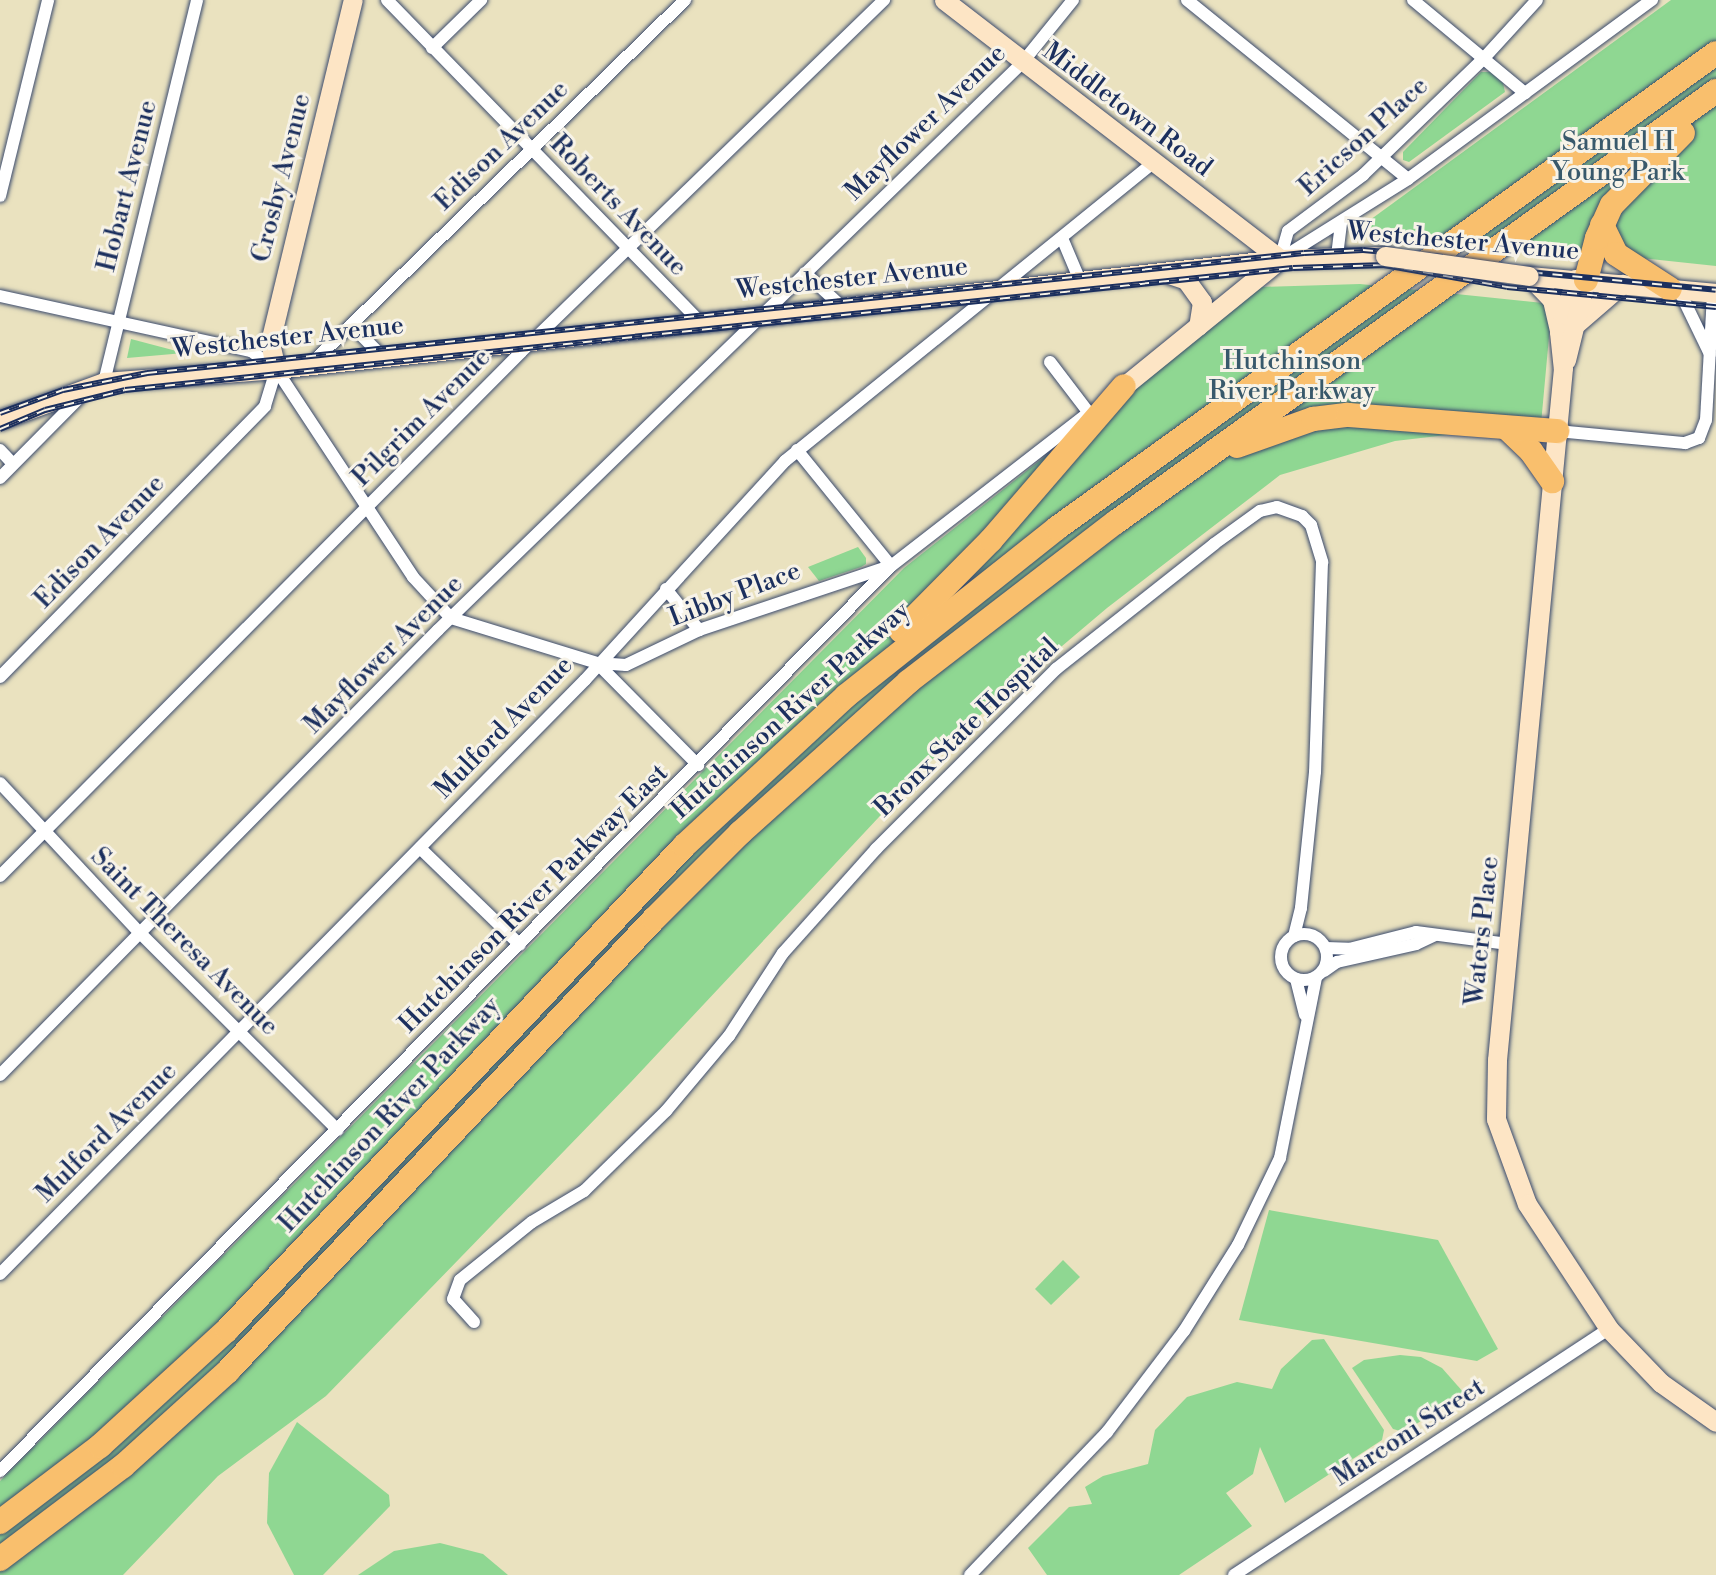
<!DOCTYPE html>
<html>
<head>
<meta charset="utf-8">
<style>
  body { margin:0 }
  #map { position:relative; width:1716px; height:1575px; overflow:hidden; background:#eae2bf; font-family:"Libre Bodoni",serif }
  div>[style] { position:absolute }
  .green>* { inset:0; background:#8fd792 }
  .roads { filter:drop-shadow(0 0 2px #3a4a6d) drop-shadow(0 0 2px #3a4a6d) }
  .street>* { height:12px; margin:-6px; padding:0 6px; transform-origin:6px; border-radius:6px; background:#fff }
  .street>.ring { margin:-6px; padding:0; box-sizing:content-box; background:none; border:12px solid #fff; border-radius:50% }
  .secondary>* { height:19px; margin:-9.5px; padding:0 9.5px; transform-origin:9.5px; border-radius:9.5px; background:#fde5c5 }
  .highway>* { height:24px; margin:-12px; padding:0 12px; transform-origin:12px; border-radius:12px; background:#f9bf6d }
  .rail>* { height:6px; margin-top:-3px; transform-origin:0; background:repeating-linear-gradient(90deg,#f7f3e8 0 10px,#1b2f5e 0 20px); box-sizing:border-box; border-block:2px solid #1b2f5e }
  .bridges { filter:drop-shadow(0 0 2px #3a4a6d) drop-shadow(0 0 2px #3a4a6d) }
  .secondary-bridge>* { height:19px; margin:-9.5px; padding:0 9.5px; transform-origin:9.5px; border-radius:9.5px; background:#fde5c5 }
  span { translate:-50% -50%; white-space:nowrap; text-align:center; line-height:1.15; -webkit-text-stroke:6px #f7f3e8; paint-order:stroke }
  .street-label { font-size:26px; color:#1b2f5e }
  .park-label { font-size:26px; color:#38596b }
</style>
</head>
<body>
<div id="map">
  <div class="green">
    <div style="clip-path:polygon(1671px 0,1716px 0,1716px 266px,1359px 228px)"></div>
    <div style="clip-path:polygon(1481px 72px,1490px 72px,1503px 83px,1505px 92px,1409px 162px,1403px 160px,1403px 152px)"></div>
    <div style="clip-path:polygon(1360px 284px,1552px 304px,1541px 424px,1395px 441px,1280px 475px,1107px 608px,952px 739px,631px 1082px,326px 1396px,218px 1476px,123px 1575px,0 1575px,0 1481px,904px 568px,1259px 287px)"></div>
    <div style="clip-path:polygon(131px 339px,184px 353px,127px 358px)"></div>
    <div style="clip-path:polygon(858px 547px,866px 558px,866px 564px,861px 567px,819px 581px,808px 567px)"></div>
    <div style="clip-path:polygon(1269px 1210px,1438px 1240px,1498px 1349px,1477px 1361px,1239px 1320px)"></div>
    <div style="clip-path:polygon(1063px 1260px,1080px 1277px,1051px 1305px,1035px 1289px)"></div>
    <div style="clip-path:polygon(1324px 1339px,1384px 1430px,1382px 1440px,1285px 1503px,1260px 1447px,1253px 1474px,1226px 1493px,1252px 1526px,1179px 1575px,1047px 1575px,1028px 1548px,1069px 1507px,1092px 1504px,1085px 1487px,1103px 1476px,1148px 1464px,1155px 1430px,1187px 1397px,1237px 1382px,1272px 1389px,1281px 1369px,1312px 1340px)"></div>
    <div style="clip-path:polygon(1400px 1355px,1421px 1357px,1442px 1368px,1464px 1393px,1404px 1432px,1393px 1429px,1352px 1368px,1364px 1360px)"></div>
    <div style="clip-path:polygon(297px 1422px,389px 1495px,390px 1506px,323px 1575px,294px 1575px,267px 1523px,269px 1473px)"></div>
    <div style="clip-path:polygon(440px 1543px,483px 1554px,508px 1575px,358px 1575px,394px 1551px)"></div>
  </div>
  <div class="roads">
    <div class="street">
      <div style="left:387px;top:0;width:449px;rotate:45.8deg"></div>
      <div style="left:1187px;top:0;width:284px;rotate:39deg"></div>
      <div style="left:1413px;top:0;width:146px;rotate:39.7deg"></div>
      <div style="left:432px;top:48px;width:69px;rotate:-44.4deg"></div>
      <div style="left:0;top:196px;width:202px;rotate:-76.2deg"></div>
      <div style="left:1062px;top:238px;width:49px;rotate:67.1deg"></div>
      <div style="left:1285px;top:256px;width:145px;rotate:-32deg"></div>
      <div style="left:1408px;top:179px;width:303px;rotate:-36.3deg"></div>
      <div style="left:1337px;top:256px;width:33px;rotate:-83deg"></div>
      <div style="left:1280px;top:259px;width:29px;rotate:-74deg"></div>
      <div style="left:1288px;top:231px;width:94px;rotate:-36.7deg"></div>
      <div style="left:1363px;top:175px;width:170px;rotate:-44deg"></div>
      <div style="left:1485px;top:57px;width:77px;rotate:-47.6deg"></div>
      <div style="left:805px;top:273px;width:49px;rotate:42.5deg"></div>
      <div style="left:1679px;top:290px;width:71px;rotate:64.2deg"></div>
      <div style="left:0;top:296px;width:257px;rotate:12.4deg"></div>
      <div style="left:251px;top:351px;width:31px;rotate:36deg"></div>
      <div style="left:276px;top:369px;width:249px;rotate:56.6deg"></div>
      <div style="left:413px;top:577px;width:56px;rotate:47.2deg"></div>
      <div style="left:451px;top:618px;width:153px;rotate:17.1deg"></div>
      <div style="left:597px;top:663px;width:144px;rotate:45.3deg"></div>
      <div style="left:351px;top:325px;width:42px;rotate:45deg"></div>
      <div style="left:1050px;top:362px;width:64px;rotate:52.6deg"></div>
      <div style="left:311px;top:364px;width:522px;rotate:-44.22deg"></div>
      <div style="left:104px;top:382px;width:393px;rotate:-76.3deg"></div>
      <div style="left:1557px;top:431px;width:129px;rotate:5.4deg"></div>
      <div style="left:1685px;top:443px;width:15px;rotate:-20deg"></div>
      <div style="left:1699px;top:438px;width:19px;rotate:-69deg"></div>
      <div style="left:1706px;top:420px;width:127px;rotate:-86.8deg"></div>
      <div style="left:0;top:450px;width:19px;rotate:47deg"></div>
      <div style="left:797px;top:450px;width:149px;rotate:51deg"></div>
      <div style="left:0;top:478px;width:118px;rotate:-45.3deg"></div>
      <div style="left:666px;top:589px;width:53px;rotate:51.2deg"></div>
      <div style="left:597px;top:663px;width:29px;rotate:4deg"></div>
      <div style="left:626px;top:665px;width:81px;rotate:-25.6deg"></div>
      <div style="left:699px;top:630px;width:201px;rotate:-18.5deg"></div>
      <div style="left:0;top:677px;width:379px;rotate:-45.6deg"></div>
      <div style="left:265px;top:406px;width:39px;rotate:-73deg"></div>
      <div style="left:0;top:783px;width:205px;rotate:47deg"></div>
      <div style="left:140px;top:933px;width:279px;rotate:44.9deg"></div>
      <div style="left:420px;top:848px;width:139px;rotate:44.1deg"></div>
      <div style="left:0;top:876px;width:739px;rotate:-45.16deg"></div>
      <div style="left:521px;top:352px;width:506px;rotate:-44.12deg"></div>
      <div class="ring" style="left:1281px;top:934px;width:34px;height:34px"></div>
      <div style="left:1326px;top:948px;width:23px;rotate:2deg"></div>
      <div style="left:1349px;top:949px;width:69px;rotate:-14.2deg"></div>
      <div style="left:1416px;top:932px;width:93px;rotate:7.4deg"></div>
      <div style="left:1324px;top:971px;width:16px;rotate:-35deg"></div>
      <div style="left:1337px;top:962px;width:81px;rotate:-12.8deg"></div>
      <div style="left:1416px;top:944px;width:21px;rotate:-25deg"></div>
      <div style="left:1296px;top:979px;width:37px;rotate:76deg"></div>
      <div style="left:0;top:1075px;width:624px;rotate:-45.45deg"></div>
      <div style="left:438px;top:630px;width:814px;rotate:-44.15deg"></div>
      <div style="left:1022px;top:63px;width:81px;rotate:-51deg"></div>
      <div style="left:0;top:1274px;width:834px;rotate:-45.44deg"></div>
      <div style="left:585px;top:680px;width:297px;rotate:-47.6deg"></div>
      <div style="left:785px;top:461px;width:472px;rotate:-39deg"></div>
      <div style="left:474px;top:1322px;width:31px;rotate:-132deg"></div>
      <div style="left:453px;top:1299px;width:20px;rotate:-70deg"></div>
      <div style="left:460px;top:1280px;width:92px;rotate:-38.9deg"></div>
      <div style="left:532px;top:1222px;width:61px;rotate:-30.8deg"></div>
      <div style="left:584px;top:1191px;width:115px;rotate:-44.3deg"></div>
      <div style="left:666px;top:1111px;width:98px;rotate:-50deg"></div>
      <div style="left:729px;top:1036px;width:99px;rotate:-57deg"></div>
      <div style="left:783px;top:953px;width:140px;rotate:-48.2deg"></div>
      <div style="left:876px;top:849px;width:255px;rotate:-45deg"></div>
      <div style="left:1056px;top:669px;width:201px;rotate:-38.3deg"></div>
      <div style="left:1214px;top:544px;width:57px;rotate:-35.7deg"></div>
      <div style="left:1260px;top:511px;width:17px;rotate:-13deg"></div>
      <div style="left:1277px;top:507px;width:27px;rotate:20deg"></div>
      <div style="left:1302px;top:516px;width:13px;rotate:45deg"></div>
      <div style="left:1311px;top:525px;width:39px;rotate:73deg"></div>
      <div style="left:1322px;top:562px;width:210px;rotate:91.9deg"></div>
      <div style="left:1315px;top:772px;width:137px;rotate:95.9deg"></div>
      <div style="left:1301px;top:908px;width:29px;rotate:104deg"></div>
      <div style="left:0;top:1471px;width:1270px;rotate:-45.45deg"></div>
      <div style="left:891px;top:566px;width:248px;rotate:-37.8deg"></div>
      <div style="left:970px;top:1575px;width:198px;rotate:-46.2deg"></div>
      <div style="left:1107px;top:1432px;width:127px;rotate:-52.7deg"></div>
      <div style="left:1184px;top:1331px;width:102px;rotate:-57.9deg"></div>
      <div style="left:1238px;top:1245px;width:97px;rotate:-64.2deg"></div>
      <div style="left:1280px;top:1158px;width:184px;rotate:-78.7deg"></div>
      <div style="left:1234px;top:1575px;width:448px;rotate:-33.3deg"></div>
    </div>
    <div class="secondary">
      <div style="left:944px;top:0;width:424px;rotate:37.6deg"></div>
      <div style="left:1169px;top:274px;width:18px;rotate:19deg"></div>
      <div style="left:1186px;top:280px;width:27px;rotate:54deg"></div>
      <div style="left:1202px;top:302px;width:24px;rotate:99deg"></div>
      <div style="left:1529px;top:276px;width:188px;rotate:5.2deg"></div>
      <div style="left:1529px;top:276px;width:33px;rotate:46deg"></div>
      <div style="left:1552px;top:300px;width:32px;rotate:77deg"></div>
      <div style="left:1575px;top:279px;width:55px;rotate:106.8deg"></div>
      <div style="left:1559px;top:332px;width:36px;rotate:84deg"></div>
      <div style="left:1563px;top:368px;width:695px;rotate:95.45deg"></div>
      <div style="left:1497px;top:1060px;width:59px;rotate:91deg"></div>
      <div style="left:1496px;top:1119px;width:90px;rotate:70deg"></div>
      <div style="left:1527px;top:1204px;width:149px;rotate:56.7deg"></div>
      <div style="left:1609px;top:1329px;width:75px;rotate:46.1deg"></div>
      <div style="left:1661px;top:1383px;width:67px;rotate:35.3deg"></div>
      <div style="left:1577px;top:323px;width:60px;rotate:-40.9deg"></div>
      <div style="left:1566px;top:360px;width:71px;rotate:-76.2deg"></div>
      <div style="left:276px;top:369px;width:28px;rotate:-103deg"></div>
      <div style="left:270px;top:342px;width:352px;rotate:-76.4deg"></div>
      <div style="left:1124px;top:386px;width:200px;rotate:-39.1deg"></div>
      <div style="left:0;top:420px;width:111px;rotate:-20.1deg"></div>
      <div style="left:104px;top:382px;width:172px;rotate:-4.3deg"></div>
      <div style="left:276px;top:369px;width:1010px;rotate:-6.25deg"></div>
      <div style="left:1280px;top:259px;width:105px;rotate:-1.6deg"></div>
    </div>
    <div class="highway">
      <div style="left:1602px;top:225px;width:32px;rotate:64deg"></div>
      <div style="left:1616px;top:254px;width:64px;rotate:32.9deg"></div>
      <div style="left:1586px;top:280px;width:43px;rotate:-75.3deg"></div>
      <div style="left:1597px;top:238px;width:36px;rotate:-66deg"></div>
      <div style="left:1612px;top:205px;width:101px;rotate:-45.4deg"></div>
      <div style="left:1508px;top:429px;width:32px;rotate:44deg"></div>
      <div style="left:1531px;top:451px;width:37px;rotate:55deg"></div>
      <div style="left:1237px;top:446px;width:81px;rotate:-19.6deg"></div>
      <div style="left:1313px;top:419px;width:35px;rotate:-7deg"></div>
      <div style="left:1348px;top:415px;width:210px;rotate:4.4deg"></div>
      <div style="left:901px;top:631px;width:128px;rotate:-45.3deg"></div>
      <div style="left:991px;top:540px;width:203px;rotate:-49.2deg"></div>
      <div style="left:0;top:1522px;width:126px;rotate:-37.2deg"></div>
      <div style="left:100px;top:1446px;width:172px;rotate:-42.4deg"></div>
      <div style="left:227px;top:1330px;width:666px;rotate:-46.64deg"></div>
      <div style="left:684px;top:846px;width:221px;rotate:-42.8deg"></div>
      <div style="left:846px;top:696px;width:270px;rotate:-38.5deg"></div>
      <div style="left:1057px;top:528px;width:812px;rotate:-35.78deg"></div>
      <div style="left:0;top:1559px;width:154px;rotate:-37.1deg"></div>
      <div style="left:123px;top:1466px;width:142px;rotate:-42.1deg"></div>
      <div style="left:228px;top:1371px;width:621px;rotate:-46.7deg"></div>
      <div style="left:654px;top:919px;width:122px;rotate:-45deg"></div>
      <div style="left:740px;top:833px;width:226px;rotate:-41.9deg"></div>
      <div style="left:908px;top:682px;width:262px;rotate:-37.6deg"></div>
      <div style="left:1116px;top:522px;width:739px;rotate:-35.69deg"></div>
    </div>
  </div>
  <div class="rail">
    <div style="left:1433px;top:263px;width:284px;rotate:5.4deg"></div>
    <div style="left:0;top:413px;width:67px;rotate:-20.1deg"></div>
    <div style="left:63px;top:390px;width:86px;rotate:-11.4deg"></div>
    <div style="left:147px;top:373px;width:1163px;rotate:-5.92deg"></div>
    <div style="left:1304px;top:253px;width:59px;rotate:-2.9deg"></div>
    <div style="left:1363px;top:250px;width:80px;rotate:5deg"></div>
    <div style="left:0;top:429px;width:49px;rotate:-22.9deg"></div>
    <div style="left:45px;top:410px;width:82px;rotate:-14deg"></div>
    <div style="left:125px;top:390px;width:1174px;rotate:-5.96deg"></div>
    <div style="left:1293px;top:268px;width:91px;rotate:-1.9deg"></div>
    <div style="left:1384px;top:265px;width:125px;rotate:10.1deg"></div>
    <div style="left:1507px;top:287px;width:210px;rotate:5.5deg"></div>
  </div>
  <div class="bridges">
    <div class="secondary-bridge">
      <div style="left:1385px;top:256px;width:145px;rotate:7.9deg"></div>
    </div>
  </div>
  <div class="street-label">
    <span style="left:1127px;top:110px;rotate:37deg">Middletown Road</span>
    <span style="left:926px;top:123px;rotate:-44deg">Mayflower Avenue</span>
    <span style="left:1364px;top:137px;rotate:-42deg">Ericson Place</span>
    <span style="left:502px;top:146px;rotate:-44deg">Edison Avenue</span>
    <span style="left:282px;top:178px;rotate:-76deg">Crosby Avenue</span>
    <span style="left:128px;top:186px;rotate:-76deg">Hobart Avenue</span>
    <span style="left:618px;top:206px;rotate:46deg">Roberts Avenue</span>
    <span style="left:1463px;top:242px;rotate:5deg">Westchester Avenue</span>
    <span style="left:852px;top:279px;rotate:-6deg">Westchester Avenue</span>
    <span style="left:288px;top:338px;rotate:-6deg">Westchester Avenue</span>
    <span style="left:422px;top:418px;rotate:-45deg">Pilgrim Avenue</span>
    <span style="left:100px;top:542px;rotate:-46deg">Edison Avenue</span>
    <span style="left:735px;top:595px;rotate:-21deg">Libby Place</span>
    <span style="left:384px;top:655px;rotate:-45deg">Mayflower Avenue</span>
    <span style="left:791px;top:711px;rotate:-42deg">Hutchinson River Parkway</span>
    <span style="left:504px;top:728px;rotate:-46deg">Mulford Avenue</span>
    <span style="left:967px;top:728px;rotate:-44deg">Bronx State Hospital</span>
    <span style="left:534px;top:899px;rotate:-45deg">Hutchinson River Parkway East</span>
    <span style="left:1483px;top:931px;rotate:-84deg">Waters Place</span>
    <span style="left:184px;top:942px;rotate:45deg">Saint Theresa Avenue</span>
    <span style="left:390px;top:1115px;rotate:-47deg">Hutchinson River Parkway</span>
    <span style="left:107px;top:1133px;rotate:-45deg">Mulford Avenue</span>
    <span style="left:1409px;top:1433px;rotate:-33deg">Marconi Street</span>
  </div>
  <div class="park-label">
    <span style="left:1618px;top:158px">Samuel H<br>Young Park</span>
    <span style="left:1292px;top:377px">Hutchinson<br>River Parkway</span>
  </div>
</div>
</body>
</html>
